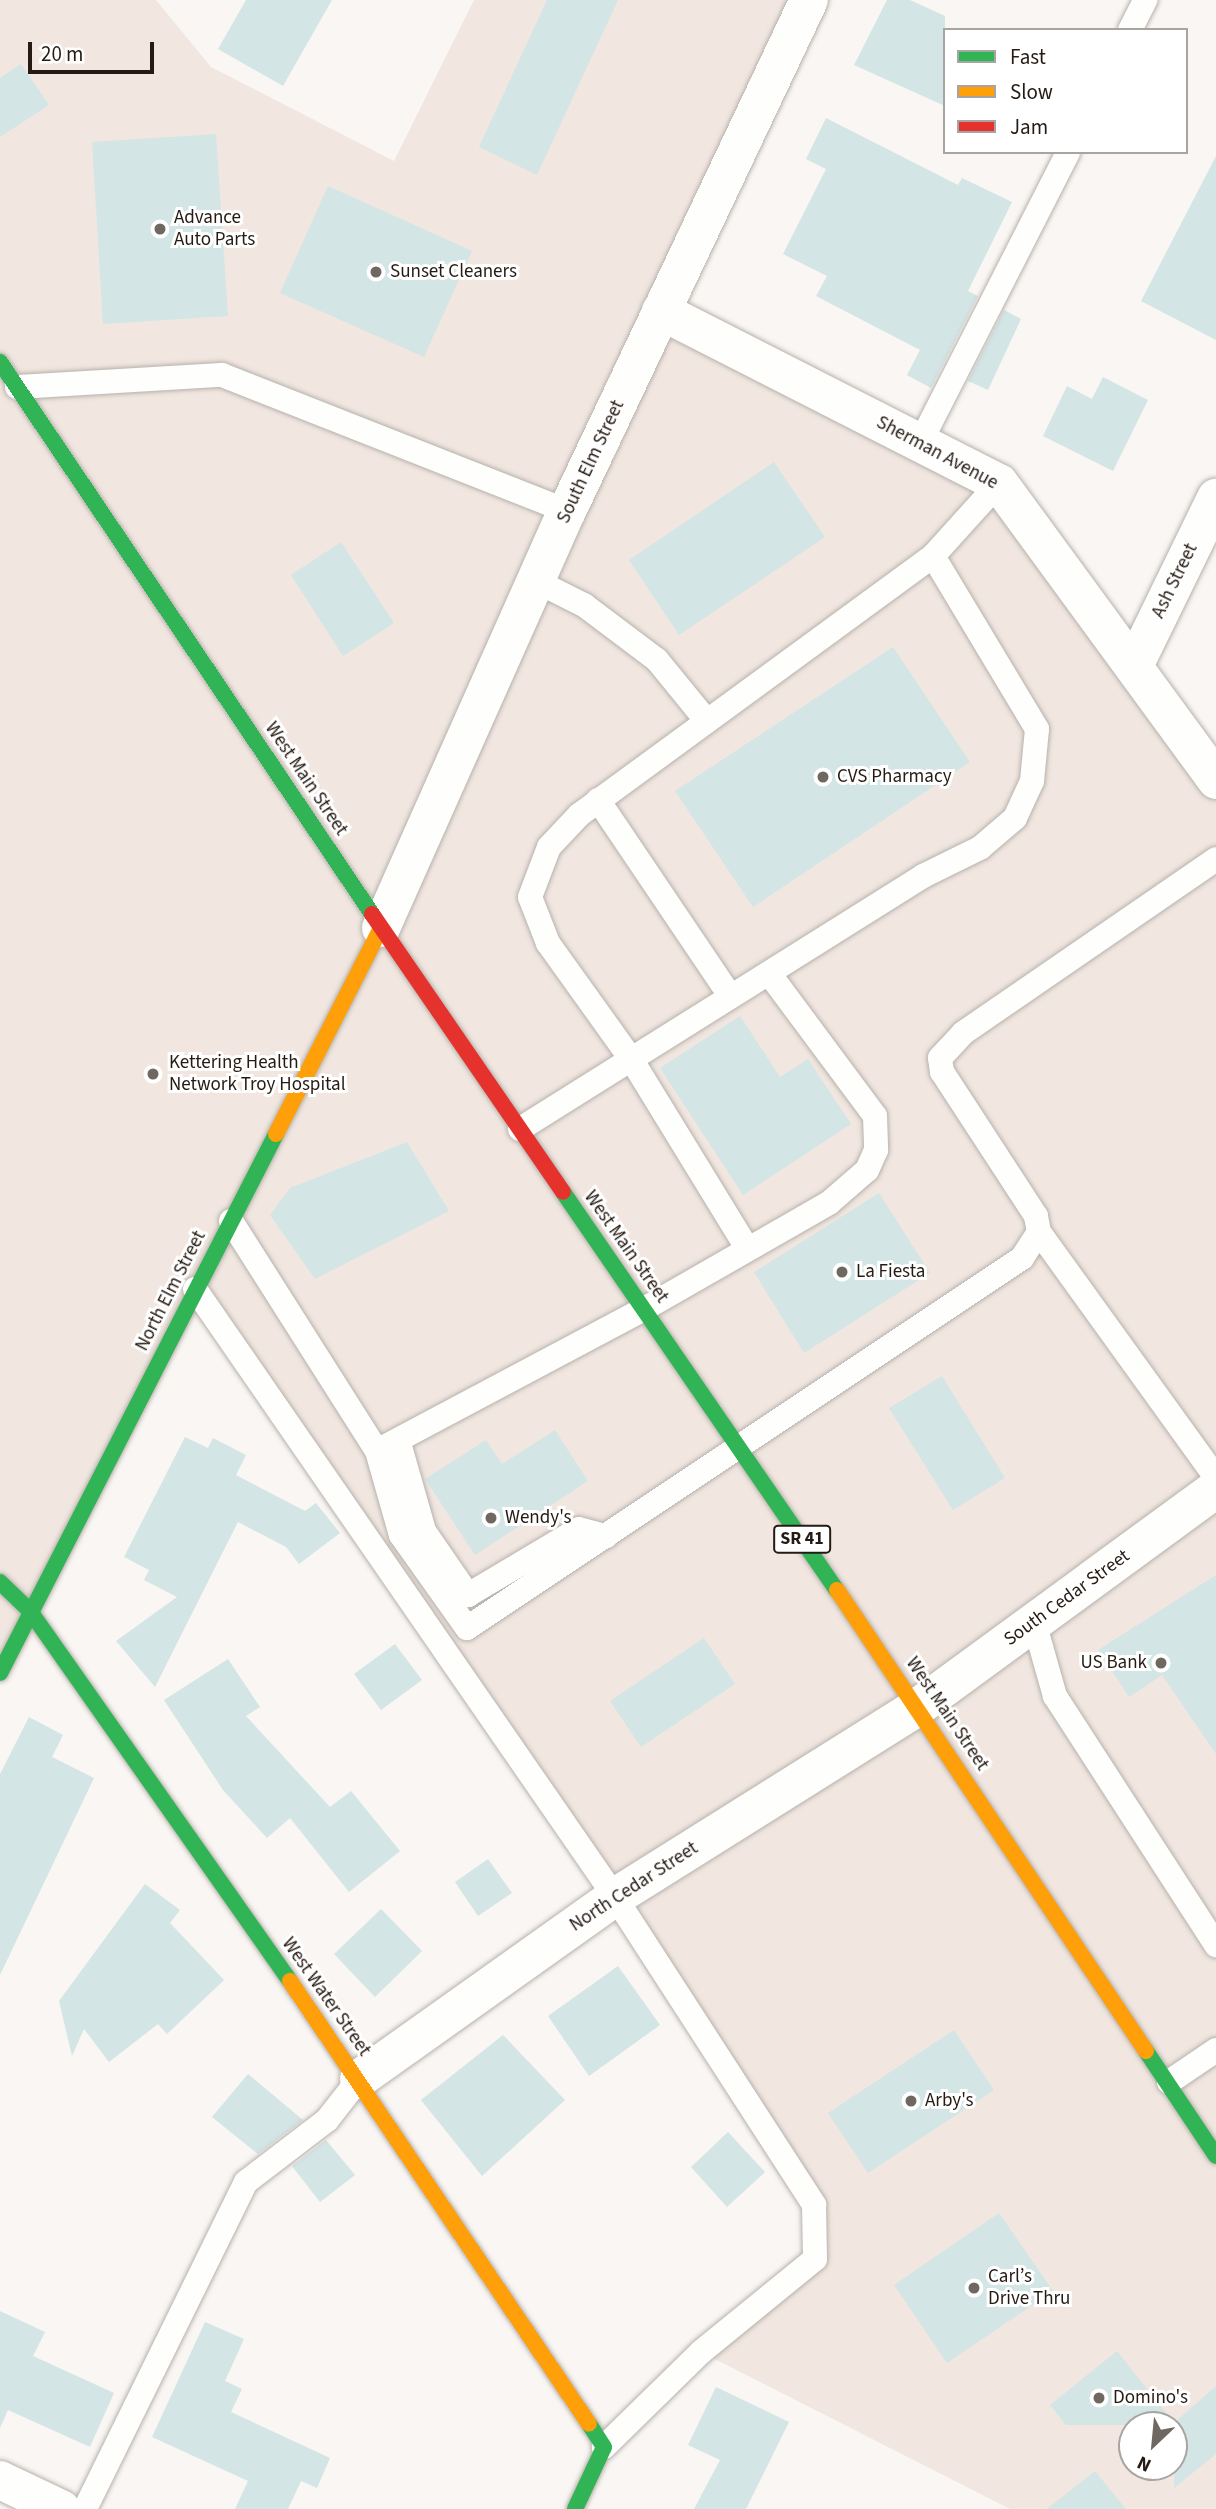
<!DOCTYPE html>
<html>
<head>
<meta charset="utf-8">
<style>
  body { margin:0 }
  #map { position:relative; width:1216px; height:2509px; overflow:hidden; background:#f9f6f3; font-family:"Source Sans 3",sans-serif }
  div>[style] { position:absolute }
  .built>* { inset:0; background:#f1e7e0 }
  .building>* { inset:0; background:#d3e5e5 }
  .roads { filter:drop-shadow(0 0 2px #b7b1ac) drop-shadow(0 0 2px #b7b1ac) }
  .lane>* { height:24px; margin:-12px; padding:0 12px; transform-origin:12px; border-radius:12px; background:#fefefd }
  .street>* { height:38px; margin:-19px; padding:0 19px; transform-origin:19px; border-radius:19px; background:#fefefd }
  .fast>* { height:16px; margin:-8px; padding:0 8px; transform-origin:8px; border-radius:8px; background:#30b455 }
  .slow>* { height:16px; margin:-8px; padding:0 8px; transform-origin:8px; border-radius:8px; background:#ff9f0a }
  .jam>* { height:16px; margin:-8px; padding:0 8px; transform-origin:8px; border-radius:8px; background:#e5322d }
  .dots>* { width:19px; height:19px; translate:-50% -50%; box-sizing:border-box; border:4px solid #fff; border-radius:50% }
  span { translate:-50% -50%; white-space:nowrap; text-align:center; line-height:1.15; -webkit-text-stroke:6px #fff; paint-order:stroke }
  .shield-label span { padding:2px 5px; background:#fff; border:2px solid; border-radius:5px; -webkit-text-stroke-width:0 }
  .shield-label { font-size:18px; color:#251b13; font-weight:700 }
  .poi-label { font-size:19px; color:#251b13 }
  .left { translate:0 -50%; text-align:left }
  .right { translate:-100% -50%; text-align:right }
  .street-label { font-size:19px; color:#251b13 }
  .legend { position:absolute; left:943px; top:28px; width:245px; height:126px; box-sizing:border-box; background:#fff; border:2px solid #a8a4a1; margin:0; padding:9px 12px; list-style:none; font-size:21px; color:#251b13 }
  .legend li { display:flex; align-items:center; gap:14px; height:35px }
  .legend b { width:35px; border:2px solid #a8a4a1 }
  .north { position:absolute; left:1118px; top:2411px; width:70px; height:70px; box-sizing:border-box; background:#fff; border:2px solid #a8a4a1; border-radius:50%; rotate:206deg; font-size:19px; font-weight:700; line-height:28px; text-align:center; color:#251b13 }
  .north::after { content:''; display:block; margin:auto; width:24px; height:32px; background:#6f6861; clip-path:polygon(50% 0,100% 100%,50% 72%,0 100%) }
  .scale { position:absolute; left:28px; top:42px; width:126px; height:32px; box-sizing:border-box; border:4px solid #251b13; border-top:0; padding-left:9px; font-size:21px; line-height:24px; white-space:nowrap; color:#251b13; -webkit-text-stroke:5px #fff; paint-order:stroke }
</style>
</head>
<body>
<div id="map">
  <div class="built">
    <div style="clip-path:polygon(evenodd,0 0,156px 0,211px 67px,394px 161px,474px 0,809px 0,661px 311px,999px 483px,1216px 780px,1216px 2509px,1010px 2509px,701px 2352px,815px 2259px,814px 2205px,196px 1290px,0 1673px,0 0,1132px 2425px,1174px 2425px,1174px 2467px,1132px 2467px,1132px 2425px)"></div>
  </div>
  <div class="building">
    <div style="clip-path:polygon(246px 0,332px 0,283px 86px,218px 49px)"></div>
    <div style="clip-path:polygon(547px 0,618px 0,537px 175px,479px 147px)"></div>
    <div style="clip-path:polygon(887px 0,910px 0,945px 16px,945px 106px,854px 65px)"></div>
    <div style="clip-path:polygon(21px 64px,49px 105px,0 137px,0 78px)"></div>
    <div style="clip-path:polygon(826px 118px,958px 185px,962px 178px,1012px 202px,968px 291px,978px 296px,931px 388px,907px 375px,920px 350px,816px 296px,827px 276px,783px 254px,826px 169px,806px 159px)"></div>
    <div style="clip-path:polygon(216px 134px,228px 316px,103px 324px,92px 142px)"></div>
    <div style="clip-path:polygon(1216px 156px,1216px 340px,1141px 301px)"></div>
    <div style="clip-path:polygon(328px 186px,472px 251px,424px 357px,280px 293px)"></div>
    <div style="clip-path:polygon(1004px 310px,1021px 319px,988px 390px,968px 381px)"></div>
    <div style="clip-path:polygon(1103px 377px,1148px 400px,1113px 471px,1043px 436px,1067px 386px,1092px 399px)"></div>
    <div style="clip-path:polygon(774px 462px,825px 537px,679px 635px,629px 560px)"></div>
    <div style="clip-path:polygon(341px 542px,394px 623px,343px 656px,291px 575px)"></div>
    <div style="clip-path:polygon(893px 647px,970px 762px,753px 907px,675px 791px)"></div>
    <div style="clip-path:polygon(740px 1016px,780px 1077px,808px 1059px,851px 1124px,743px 1195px,660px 1068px)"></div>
    <div style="clip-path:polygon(407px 1142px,449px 1211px,315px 1279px,270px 1215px,290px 1188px)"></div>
    <div style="clip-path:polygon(879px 1193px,930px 1273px,804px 1353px,754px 1272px)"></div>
    <div style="clip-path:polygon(942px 1376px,1005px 1478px,953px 1510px,889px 1408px)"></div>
    <div style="clip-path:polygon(555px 1430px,588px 1481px,475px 1555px,425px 1479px,486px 1440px,502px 1464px)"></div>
    <div style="clip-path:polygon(185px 1437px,208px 1448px,213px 1438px,246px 1455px,236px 1475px,305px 1511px,316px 1503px,340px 1533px,299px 1564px,286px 1547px,238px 1522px,155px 1687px,116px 1641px,177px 1597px,144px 1580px,149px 1570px,124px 1557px)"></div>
    <div style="clip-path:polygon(1216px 1575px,1216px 1754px,1162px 1675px,1129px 1697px,1098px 1650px)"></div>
    <div style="clip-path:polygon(704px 1638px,735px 1684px,641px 1747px,610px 1701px)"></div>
    <div style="clip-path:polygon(395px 1644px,422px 1680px,381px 1710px,354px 1674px)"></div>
    <div style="clip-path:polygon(228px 1659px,260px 1707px,246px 1716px,330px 1807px,351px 1791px,400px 1851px,349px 1892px,290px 1818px,267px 1838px,223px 1790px,164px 1700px)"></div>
    <div style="clip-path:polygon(29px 1717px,63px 1735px,52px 1757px,94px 1778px,0 1975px,0 1774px)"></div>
    <div style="clip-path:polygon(488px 1859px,512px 1893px,478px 1916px,455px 1882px)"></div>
    <div style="clip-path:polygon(145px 1884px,180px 1910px,170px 1923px,224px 1980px,167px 2034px,158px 2024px,109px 2062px,84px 2029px,72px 2056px,59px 2001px)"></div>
    <div style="clip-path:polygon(381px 1909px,422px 1951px,375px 1997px,334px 1954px)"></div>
    <div style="clip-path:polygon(618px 1966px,660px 2025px,589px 2076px,548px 2016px)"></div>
    <div style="clip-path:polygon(954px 2030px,994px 2090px,868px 2173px,828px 2113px)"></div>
    <div style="clip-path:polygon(503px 2035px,565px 2100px,482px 2176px,421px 2100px)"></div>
    <div style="clip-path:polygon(248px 2074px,303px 2120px,258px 2154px,212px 2117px)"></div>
    <div style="clip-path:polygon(728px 2132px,765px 2172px,727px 2207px,691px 2167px)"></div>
    <div style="clip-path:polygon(326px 2140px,355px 2175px,320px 2202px,292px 2166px)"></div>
    <div style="clip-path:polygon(999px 2213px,1053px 2291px,947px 2363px,894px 2285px)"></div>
    <div style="clip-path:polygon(0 2311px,45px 2332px,33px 2356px,114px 2393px,90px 2447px,8px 2410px,0 2428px)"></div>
    <div style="clip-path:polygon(205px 2322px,244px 2339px,225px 2381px,242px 2389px,231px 2412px,330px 2458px,317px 2488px,301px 2481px,288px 2509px,235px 2509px,248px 2481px,152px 2437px)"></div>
    <div style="clip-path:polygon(1117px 2351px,1174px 2423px,1216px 2386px,1216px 2454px,1174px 2488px,1174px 2425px,1066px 2425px,1050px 2405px)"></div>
    <div style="clip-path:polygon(716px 2387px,789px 2422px,746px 2509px,694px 2509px,720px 2460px,688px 2445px)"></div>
    <div style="clip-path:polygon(1095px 2471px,1126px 2509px,1047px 2509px)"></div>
  </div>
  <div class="roads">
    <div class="lane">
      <div style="left:1130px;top:30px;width:34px;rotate:-63deg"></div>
      <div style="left:17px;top:387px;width:205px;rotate:-3.4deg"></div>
      <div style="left:222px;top:375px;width:371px;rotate:21.5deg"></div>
      <div style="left:920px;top:443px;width:326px;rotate:-63deg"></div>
      <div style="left:536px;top:581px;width:54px;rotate:26.6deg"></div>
      <div style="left:584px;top:605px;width:91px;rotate:37deg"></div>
      <div style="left:657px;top:660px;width:77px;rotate:50.8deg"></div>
      <div style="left:598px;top:800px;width:236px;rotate:56deg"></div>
      <div style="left:771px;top:976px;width:174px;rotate:53.4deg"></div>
      <div style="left:875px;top:1116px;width:34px;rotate:88deg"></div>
      <div style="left:876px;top:1150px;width:22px;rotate:114deg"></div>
      <div style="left:867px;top:1170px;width:50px;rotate:139deg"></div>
      <div style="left:829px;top:1203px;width:213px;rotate:150.2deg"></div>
      <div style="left:644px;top:1309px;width:302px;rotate:152deg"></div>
      <div style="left:377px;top:1451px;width:87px;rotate:74.1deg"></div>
      <div style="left:401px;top:1535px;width:114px;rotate:54.6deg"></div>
      <div style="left:467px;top:1628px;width:667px;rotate:-33.69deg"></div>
      <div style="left:1022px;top:1258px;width:31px;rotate:-57deg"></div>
      <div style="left:1039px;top:1232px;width:16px;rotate:-101deg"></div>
      <div style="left:1036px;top:1216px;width:172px;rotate:-123.1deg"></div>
      <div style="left:942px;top:1072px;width:14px;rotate:-98deg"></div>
      <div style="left:940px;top:1058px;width:34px;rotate:-47deg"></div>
      <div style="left:963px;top:1033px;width:307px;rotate:-34.5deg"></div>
      <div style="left:520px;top:1129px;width:476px;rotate:-32.1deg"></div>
      <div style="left:923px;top:876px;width:64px;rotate:-26.2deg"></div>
      <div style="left:980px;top:848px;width:46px;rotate:-40.6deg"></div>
      <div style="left:1015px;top:818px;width:41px;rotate:-65.3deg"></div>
      <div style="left:1032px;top:781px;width:52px;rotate:-84.5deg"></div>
      <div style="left:1037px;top:729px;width:202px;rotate:-121deg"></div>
      <div style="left:231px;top:1221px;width:272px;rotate:57.6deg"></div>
      <div style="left:1039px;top:1232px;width:302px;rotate:54.2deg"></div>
      <div style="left:747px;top:1248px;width:222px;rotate:-121.5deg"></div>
      <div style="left:631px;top:1059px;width:143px;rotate:-125.6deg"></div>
      <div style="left:548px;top:943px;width:49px;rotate:-111.4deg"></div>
      <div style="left:530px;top:897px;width:53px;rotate:-69.2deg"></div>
      <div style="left:549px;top:847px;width:44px;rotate:-46.8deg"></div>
      <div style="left:579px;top:815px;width:439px;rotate:-36.2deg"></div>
      <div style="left:933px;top:556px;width:98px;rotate:-47.9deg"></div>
      <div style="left:195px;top:1289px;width:739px;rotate:55.36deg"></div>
      <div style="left:615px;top:1897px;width:367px;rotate:57.1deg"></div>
      <div style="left:814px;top:2205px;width:54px;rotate:88.9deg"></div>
      <div style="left:815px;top:2259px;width:147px;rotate:140.8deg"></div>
      <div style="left:701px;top:2352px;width:136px;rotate:135.6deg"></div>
      <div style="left:399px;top:1443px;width:91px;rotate:74.1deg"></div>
      <div style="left:424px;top:1531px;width:78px;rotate:55.5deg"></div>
      <div style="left:468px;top:1595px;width:129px;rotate:-30.7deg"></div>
      <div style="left:579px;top:1529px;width:28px;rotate:15deg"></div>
      <div style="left:1034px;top:1622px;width:77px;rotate:74.2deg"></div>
      <div style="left:1055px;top:1696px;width:297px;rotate:57.1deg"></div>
      <div style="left:1169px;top:2082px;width:57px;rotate:-34.2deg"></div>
      <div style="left:85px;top:2509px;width:364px;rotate:-63.8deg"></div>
      <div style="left:246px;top:2182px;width:102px;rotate:-37.4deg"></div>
      <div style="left:327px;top:2120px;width:52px;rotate:-52deg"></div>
    </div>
    <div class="street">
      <div style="left:661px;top:311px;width:379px;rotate:27deg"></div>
      <div style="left:999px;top:483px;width:368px;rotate:53.8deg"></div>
      <div style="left:1135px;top:664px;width:185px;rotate:-64deg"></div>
      <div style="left:381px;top:928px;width:457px;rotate:-66deg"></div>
      <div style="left:567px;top:511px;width:565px;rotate:-64.66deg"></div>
      <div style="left:359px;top:2079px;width:314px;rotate:-35.4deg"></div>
      <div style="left:615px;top:1897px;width:358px;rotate:-32.1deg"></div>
      <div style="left:918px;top:1707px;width:369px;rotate:-36.2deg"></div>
      <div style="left:0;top:2480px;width:68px;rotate:25.4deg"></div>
    </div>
    <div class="fast">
      <div style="left:0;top:362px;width:666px;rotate:56.02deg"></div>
      <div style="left:563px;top:1192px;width:483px;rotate:55.5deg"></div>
      <div style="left:0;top:1582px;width:42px;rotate:44deg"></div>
      <div style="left:30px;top:1611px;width:452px;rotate:54.9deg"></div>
      <div style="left:0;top:1673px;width:606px;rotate:-62.88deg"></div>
      <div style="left:1146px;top:2051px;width:126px;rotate:56.3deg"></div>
      <div style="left:575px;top:2509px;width:68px;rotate:-64.9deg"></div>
      <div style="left:604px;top:2447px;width:27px;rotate:-123deg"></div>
    </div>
    <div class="slow">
      <div style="left:276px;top:1134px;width:231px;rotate:-63deg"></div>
      <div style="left:837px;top:1590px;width:555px;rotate:56.17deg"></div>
      <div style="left:290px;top:1981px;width:534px;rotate:55.98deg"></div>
    </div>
    <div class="jam">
      <div style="left:372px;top:914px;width:337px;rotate:55.5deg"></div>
    </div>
  </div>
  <div class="dots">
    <div style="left:160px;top:229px;background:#6f6861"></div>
    <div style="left:376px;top:272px;background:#6f6861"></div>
    <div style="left:823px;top:777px;background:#6f6861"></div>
    <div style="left:153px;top:1074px;background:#6f6861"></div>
    <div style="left:842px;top:1272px;background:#6f6861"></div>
    <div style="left:491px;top:1518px;background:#6f6861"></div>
    <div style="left:1161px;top:1663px;background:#6f6861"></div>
    <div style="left:911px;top:2101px;background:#6f6861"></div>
    <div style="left:974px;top:2288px;background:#6f6861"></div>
    <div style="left:1099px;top:2398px;background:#6f6861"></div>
  </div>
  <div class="shield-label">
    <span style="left:802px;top:1539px">SR 41</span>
  </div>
  <div class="poi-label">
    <span class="left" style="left:174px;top:229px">Advance<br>Auto Parts</span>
    <span class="left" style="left:390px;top:272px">Sunset Cleaners</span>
    <span class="left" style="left:837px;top:777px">CVS Pharmacy</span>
    <span class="left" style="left:169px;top:1074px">Kettering Health<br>Network Troy Hospital</span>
    <span class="left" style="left:856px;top:1272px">La Fiesta</span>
    <span class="left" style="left:505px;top:1518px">Wendy's</span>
    <span class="right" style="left:1147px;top:1663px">US Bank</span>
    <span class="left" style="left:925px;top:2101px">Arby's</span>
    <span class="left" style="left:988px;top:2288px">Carl’s<br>Drive Thru</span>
    <span class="left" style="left:1113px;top:2398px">Domino's</span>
  </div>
  <div class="street-label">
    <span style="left:937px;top:453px;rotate:28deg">Sherman Avenue</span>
    <span style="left:591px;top:462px;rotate:-65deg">South Elm Street</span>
    <span style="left:1175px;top:581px;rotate:-64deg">Ash Street</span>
    <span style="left:306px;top:779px;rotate:56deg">West Main Street</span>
    <span style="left:626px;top:1247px;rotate:55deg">West Main Street</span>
    <span style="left:171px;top:1291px;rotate:-63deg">North Elm Street</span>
    <span style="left:1067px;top:1598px;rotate:-36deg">South Cedar Street</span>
    <span style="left:947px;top:1714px;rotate:56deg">West Main Street</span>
    <span style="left:634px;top:1887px;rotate:-33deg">North Cedar Street</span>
    <span style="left:326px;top:1997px;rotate:55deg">West Water Street</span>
  </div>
  <ul class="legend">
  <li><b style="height:9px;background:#30b455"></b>Fast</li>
  <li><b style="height:9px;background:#ff9f0a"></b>Slow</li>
  <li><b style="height:9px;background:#e5322d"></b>Jam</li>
  </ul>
  <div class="north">N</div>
  <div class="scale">20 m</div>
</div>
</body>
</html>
